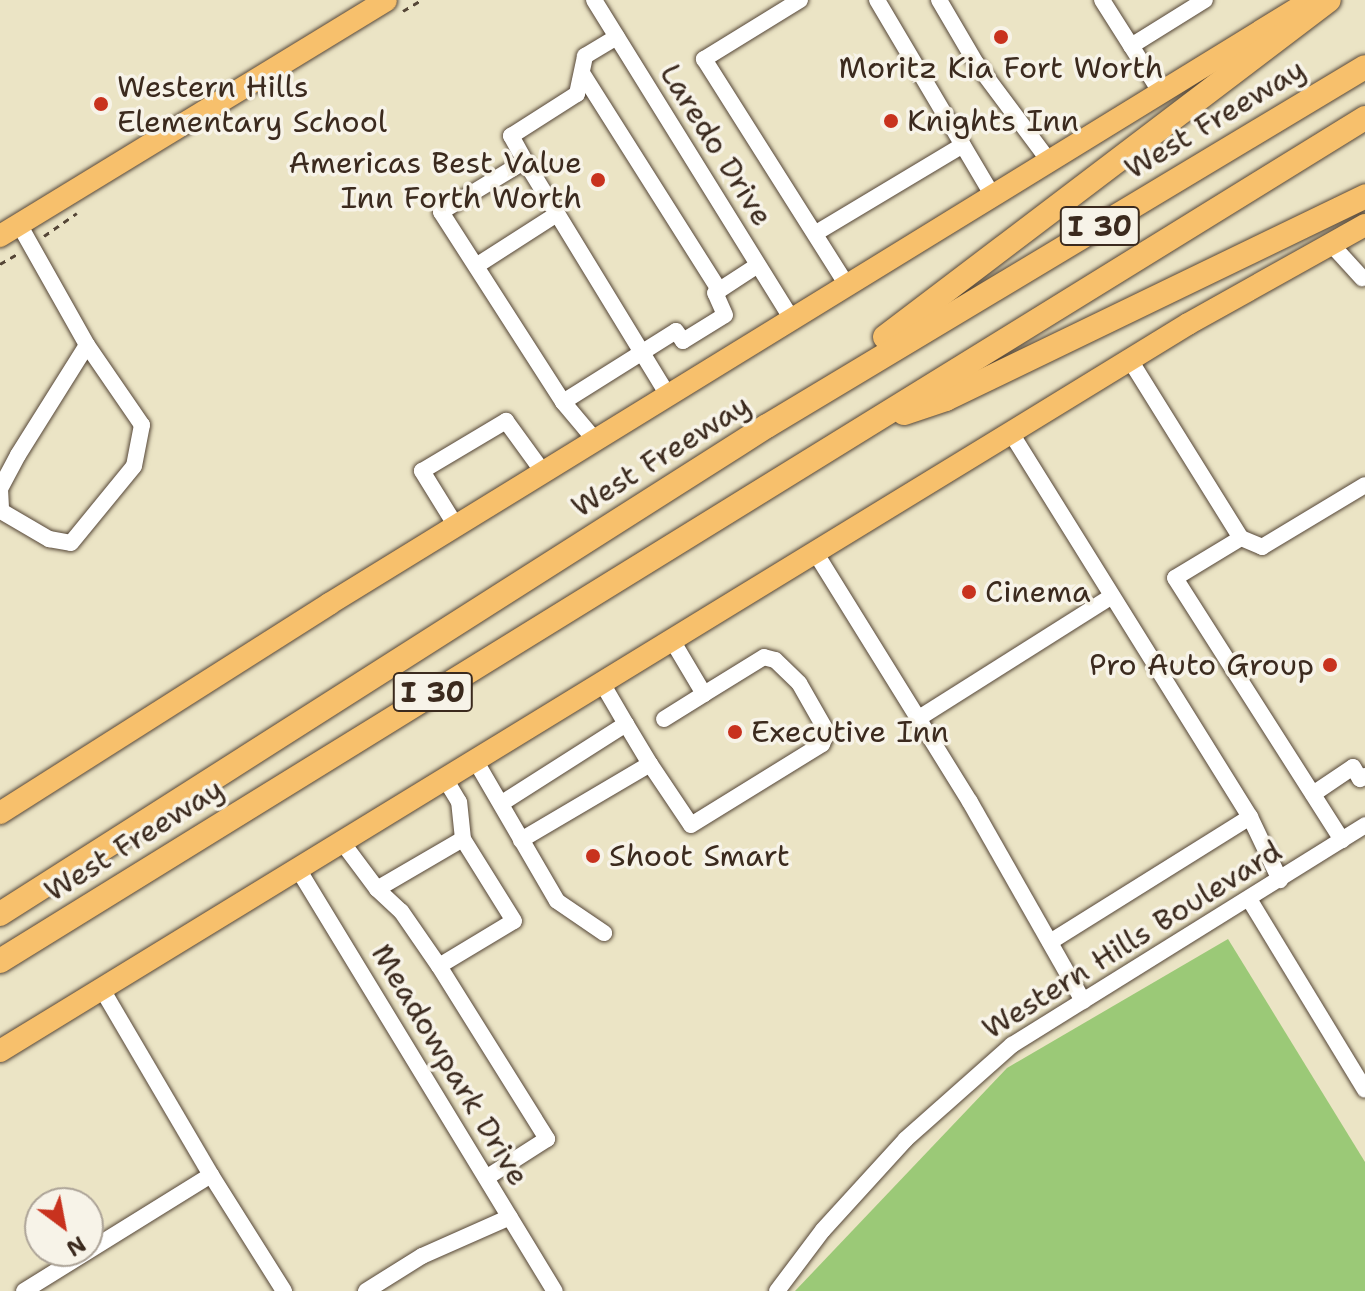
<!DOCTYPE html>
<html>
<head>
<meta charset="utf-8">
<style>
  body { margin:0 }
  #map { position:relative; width:1365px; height:1291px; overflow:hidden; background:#ebe4c5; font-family:"Shantell Sans",sans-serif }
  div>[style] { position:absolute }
  .green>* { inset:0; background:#9bc977 }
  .path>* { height:3px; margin-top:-1.5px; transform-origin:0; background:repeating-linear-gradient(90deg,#554637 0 6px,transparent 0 12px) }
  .roads { filter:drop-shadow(0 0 2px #554637) drop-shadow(0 0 2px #554637) }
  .minor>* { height:16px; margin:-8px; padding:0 8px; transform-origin:8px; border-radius:8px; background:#fff }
  .major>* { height:22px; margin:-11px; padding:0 11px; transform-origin:11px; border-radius:11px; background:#f7c06c }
  .highway>* { height:24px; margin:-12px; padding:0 12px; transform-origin:12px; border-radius:12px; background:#f7c06c }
  .dots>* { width:22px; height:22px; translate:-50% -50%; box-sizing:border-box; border:4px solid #f7f3e8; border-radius:50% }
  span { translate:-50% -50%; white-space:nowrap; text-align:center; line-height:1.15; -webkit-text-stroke:7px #f7f3e8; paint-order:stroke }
  .shield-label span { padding:2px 6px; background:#f7f3e8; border:2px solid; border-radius:6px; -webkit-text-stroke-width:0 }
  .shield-label { font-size:28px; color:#3b2a1e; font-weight:700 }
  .poi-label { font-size:30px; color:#3b2a1e }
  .left { translate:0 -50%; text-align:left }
  .right { translate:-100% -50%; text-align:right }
  .street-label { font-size:30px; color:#3b2a1e }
  .north { position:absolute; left:24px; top:1187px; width:80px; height:80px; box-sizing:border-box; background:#f7f3e8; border:2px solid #aca397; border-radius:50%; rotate:148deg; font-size:22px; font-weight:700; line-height:32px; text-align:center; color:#3b2a1e }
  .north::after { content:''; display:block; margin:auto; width:28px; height:36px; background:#c8321e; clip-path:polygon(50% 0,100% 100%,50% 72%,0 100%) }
</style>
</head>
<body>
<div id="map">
  <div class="green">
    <div style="clip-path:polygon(1228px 939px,1365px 1162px,1365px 1291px,795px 1291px,1007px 1068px)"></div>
  </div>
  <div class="path">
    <div style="left:403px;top:11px;width:21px;rotate:-31deg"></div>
    <div style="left:44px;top:236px;width:40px;rotate:-34.9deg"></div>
    <div style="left:0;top:264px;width:20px;rotate:-30deg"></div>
  </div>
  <div class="roads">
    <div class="minor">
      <div style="left:594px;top:0;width:375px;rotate:58.2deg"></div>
      <div style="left:800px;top:0;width:113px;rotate:148.4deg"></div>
      <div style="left:704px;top:59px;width:267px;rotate:57.7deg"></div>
      <div style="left:877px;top:0;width:228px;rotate:59.4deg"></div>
      <div style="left:939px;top:0;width:73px;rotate:59.6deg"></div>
      <div style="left:976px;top:63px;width:122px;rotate:53.3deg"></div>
      <div style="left:1102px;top:0;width:110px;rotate:57.6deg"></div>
      <div style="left:1131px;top:46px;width:87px;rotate:-31.9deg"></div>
      <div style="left:582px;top:73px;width:257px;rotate:57.7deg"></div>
      <div style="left:525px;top:161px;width:274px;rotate:58.6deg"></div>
      <div style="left:20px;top:226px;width:137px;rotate:60.6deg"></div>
      <div style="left:87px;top:345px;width:130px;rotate:122.1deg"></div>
      <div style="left:18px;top:455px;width:38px;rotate:118deg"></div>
      <div style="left:0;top:489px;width:22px;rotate:87deg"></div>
      <div style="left:1px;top:511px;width:56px;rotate:30.3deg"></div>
      <div style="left:49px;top:539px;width:22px;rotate:10deg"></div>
      <div style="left:71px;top:543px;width:99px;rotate:-50.7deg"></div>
      <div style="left:134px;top:466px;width:42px;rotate:-79deg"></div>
      <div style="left:142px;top:425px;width:97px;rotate:-124.5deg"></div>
      <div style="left:816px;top:233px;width:171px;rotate:-30.9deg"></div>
      <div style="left:1332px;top:245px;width:45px;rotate:47.7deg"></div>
      <div style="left:476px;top:266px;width:96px;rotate:-32.7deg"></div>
      <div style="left:1130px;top:360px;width:210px;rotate:58.1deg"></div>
      <div style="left:1241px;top:538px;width:77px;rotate:148.8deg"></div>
      <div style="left:1175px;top:578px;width:311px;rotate:57.5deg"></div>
      <div style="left:563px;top:402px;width:133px;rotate:-32.1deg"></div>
      <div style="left:676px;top:331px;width:12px;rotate:55deg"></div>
      <div style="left:683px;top:341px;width:49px;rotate:-31.8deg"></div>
      <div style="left:725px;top:315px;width:24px;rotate:-114deg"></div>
      <div style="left:715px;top:293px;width:51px;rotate:-33.1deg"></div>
      <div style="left:1011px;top:433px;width:452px;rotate:58.1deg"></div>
      <div style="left:1250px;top:817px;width:70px;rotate:64.5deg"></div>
      <div style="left:595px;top:440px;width:50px;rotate:-130.1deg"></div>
      <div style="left:563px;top:402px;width:226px;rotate:-122.7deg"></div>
      <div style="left:441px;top:212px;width:98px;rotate:-31.3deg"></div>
      <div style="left:525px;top:161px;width:29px;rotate:-119deg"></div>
      <div style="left:511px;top:136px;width:78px;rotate:-32.5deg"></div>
      <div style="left:577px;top:94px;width:39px;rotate:-78deg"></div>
      <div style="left:585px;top:56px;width:37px;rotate:-31deg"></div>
      <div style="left:456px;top:526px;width:65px;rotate:-121.7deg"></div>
      <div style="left:422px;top:471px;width:98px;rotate:-30.8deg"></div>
      <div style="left:506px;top:421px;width:63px;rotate:54deg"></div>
      <div style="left:1241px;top:538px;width:23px;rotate:23deg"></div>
      <div style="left:1262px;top:547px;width:120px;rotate:-31deg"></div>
      <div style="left:815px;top:552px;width:294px;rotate:58.2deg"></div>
      <div style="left:970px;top:802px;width:229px;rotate:60.4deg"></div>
      <div style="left:602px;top:683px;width:48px;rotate:59.7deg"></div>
      <div style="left:919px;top:718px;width:228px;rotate:-32.3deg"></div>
      <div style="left:664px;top:719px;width:47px;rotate:-32deg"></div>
      <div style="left:475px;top:760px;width:163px;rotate:59.8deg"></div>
      <div style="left:557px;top:901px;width:57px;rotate:34.2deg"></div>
      <div style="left:650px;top:764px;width:73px;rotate:56.1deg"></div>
      <div style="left:691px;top:825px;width:154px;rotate:-31.7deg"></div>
      <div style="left:822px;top:744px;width:13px;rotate:-67deg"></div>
      <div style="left:827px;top:732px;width:56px;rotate:-119.7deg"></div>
      <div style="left:799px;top:683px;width:33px;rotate:-136deg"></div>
      <div style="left:775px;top:660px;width:11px;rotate:-165deg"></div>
      <div style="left:764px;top:657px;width:70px;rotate:148.3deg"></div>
      <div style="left:704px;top:694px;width:63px;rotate:-120.7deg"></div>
      <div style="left:1313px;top:794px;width:48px;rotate:-34deg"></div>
      <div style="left:1353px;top:767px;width:14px;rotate:60deg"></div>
      <div style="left:1360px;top:779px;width:6px;rotate:-31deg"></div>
      <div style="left:502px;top:803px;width:147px;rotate:-32.5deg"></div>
      <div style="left:626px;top:724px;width:47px;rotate:59deg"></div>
      <div style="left:650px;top:764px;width:150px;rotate:149.5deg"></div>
      <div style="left:342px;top:842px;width:59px;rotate:53.3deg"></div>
      <div style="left:377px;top:889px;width:33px;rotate:43deg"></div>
      <div style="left:401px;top:911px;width:67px;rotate:55.4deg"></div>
      <div style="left:439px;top:966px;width:87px;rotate:-31deg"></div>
      <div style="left:514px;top:921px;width:97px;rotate:-121.9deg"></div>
      <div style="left:463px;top:839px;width:37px;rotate:-96deg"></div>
      <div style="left:459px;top:802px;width:27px;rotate:-121deg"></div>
      <div style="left:298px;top:869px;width:494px;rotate:58.7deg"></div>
      <div style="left:377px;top:889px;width:99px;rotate:-30.2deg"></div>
      <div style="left:1249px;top:899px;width:223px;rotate:58.7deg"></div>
      <div style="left:1050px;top:942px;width:236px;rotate:-32deg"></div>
      <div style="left:439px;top:966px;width:204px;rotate:58deg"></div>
      <div style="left:547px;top:1139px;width:72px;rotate:147.4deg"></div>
      <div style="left:211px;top:1175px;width:137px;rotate:57.8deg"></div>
      <div style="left:24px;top:1291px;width:220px;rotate:-31.8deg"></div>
      <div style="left:211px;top:1175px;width:216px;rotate:-120.4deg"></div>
      <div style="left:366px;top:1291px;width:66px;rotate:-32deg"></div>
      <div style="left:422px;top:1256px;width:96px;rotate:-23.9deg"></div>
      <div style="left:777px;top:1291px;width:76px;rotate:-53deg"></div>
      <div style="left:823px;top:1230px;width:123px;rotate:-47.6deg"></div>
      <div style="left:906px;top:1139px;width:142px;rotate:-41.6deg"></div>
      <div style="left:1012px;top:1045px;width:416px;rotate:-31.9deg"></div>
    </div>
    <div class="major">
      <div style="left:0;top:236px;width:452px;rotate:-31.4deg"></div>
      <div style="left:0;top:813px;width:390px;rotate:-32.4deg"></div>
      <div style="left:329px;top:604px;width:1153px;rotate:-31.59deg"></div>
      <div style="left:0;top:1051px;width:1393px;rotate:-31.46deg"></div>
      <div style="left:1188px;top:324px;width:203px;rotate:-29.2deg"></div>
    </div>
    <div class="highway">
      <div style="left:885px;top:337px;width:557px;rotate:-37.2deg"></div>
      <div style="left:904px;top:413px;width:44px;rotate:-18.4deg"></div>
      <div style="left:946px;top:399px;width:466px;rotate:-25.8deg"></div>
      <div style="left:0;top:914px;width:909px;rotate:-32.47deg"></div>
      <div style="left:767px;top:426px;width:697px;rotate:-30.98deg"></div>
      <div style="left:0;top:961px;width:1604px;rotate:-31.7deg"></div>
    </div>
  </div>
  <div class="dots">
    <div style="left:1001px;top:37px;background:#c8321e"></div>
    <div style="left:101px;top:104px;background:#c8321e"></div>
    <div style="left:891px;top:121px;background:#c8321e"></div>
    <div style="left:598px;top:180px;background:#c8321e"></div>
    <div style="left:969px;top:592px;background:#c8321e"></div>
    <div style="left:1330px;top:665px;background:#c8321e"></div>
    <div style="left:735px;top:732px;background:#c8321e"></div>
    <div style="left:593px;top:856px;background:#c8321e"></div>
  </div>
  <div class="shield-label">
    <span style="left:1100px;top:226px">I 30</span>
    <span style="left:433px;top:692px">I 30</span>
  </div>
  <div class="poi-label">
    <span style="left:1001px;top:68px">Moritz Kia Fort Worth</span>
    <span class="left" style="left:117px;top:104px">Western Hills<br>Elementary School</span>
    <span class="left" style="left:907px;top:121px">Knights Inn</span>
    <span class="right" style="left:582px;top:180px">Americas Best Value<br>Inn Forth Worth</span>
    <span class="left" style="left:985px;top:592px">Cinema</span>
    <span class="right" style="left:1314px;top:665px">Pro Auto Group</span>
    <span class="left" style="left:751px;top:732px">Executive Inn</span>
    <span class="left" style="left:609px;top:856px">Shoot Smart</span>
  </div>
  <div class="street-label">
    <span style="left:1215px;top:119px;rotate:-31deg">West Freeway</span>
    <span style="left:716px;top:145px;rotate:58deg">Laredo Drive</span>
    <span style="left:661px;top:456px;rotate:-32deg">West Freeway</span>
    <span style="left:134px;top:840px;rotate:-32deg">West Freeway</span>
    <span style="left:1132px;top:940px;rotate:-32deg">Western Hills Boulevard</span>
    <span style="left:450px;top:1065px;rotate:59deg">Meadowpark Drive</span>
  </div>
  <div class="north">N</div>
</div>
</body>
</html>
